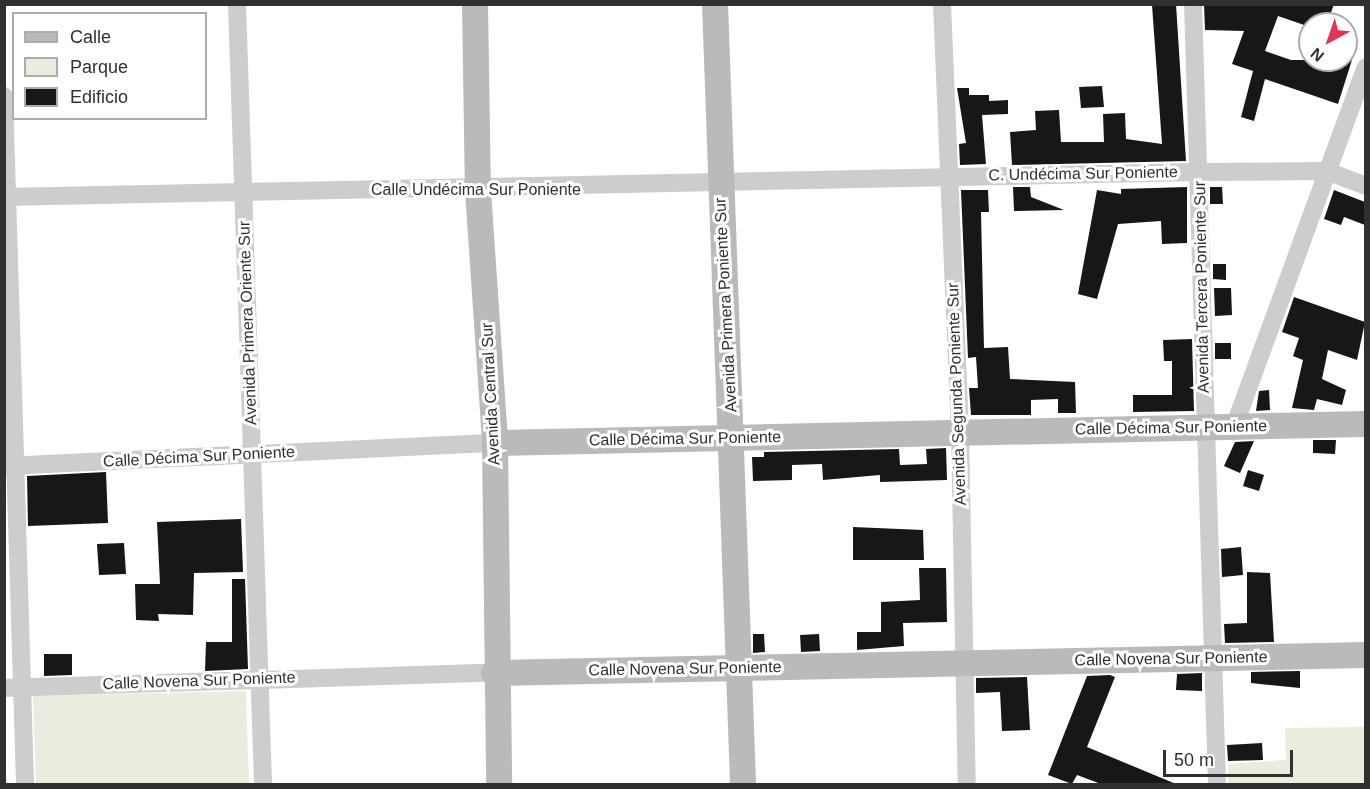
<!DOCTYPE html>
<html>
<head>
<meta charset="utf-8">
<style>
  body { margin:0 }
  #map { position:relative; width:1370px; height:789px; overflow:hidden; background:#fff; font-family:Helvetica,sans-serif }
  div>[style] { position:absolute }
  .green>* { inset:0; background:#e8edde }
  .building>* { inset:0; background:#171717 }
  .street>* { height:18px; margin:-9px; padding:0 9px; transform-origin:9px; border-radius:9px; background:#cdcdcd }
  .secondary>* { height:26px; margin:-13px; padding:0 13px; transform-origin:13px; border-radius:13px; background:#bababa }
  span { translate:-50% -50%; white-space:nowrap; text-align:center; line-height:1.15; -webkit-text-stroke:6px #fff; paint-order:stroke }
  .street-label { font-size:16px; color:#303030 }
  .frame { position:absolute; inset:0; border:6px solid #303030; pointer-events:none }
  .legend { position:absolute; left:12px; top:12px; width:195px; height:108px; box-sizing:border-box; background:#fff; border:2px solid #acacac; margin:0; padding:8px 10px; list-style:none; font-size:18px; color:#303030 }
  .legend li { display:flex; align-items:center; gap:12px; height:30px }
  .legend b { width:30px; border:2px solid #acacac }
  .north { position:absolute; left:1298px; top:12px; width:60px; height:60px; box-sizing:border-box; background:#fff; border:2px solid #acacac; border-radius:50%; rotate:220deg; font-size:16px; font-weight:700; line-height:24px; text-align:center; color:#303030 }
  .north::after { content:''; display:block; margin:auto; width:21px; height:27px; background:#e53453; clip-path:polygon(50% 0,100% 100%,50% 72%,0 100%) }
  .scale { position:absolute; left:1163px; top:750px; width:130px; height:27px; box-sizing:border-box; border:3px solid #303030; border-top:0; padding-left:8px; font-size:18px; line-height:21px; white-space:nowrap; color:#303030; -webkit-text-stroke:4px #fff; paint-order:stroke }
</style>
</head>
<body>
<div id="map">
  <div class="green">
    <div style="clip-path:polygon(246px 691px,249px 784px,36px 784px,33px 696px)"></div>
    <div style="clip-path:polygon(1365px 727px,1365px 784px,1228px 784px,1228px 764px,1286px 760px,1285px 728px)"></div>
  </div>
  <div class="building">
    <div style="clip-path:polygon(1176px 4px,1186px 161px,1012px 165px,1010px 132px,1036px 130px,1035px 111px,1059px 110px,1061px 142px,1104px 142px,1103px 114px,1125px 113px,1126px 139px,1162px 144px,1152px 5px)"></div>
    <div style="clip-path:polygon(1204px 4px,1334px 4px,1327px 24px,1310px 27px,1278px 16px,1265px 51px,1291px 60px,1352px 60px,1338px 104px,1265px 79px,1254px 121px,1241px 117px,1253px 71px,1232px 64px,1244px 31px,1205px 30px)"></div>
    <div style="clip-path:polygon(1102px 86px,1104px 107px,1081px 108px,1079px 87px)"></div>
    <div style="clip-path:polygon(957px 88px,969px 88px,969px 95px,989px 95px,989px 101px,1008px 100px,1008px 114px,982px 115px,986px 164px,960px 165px,959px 144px,966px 143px)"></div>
    <div style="clip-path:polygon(1013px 187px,1030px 187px,1031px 197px,1064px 210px,1014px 211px)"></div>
    <div style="clip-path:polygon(1187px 187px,1187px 243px,1162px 244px,1161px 221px,1118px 224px,1097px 299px,1078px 294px,1097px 190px,1121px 194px,1121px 189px)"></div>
    <div style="clip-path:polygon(1210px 187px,1222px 187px,1223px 204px,1210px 204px)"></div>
    <div style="clip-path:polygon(961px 190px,988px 190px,989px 212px,981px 212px,984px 348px,1008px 347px,1010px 379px,1075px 382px,1076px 413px,1058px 413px,1058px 399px,1031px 400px,1031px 415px,971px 415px,969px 388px,978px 388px,976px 357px,968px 358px)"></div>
    <div style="clip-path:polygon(1334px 190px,1365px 202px,1365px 225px,1344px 217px,1341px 225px,1324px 219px)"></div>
    <div style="clip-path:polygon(1213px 264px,1226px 264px,1226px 280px,1213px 279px)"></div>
    <div style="clip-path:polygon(1214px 288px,1231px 288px,1232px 315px,1215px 316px)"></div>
    <div style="clip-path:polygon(1294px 297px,1365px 322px,1357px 360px,1328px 350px,1322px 379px,1346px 390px,1342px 405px,1317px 399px,1314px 410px,1292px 408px,1303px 360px,1293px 356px,1299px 338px,1282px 332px)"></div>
    <div style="clip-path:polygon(1192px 339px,1194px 411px,1133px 412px,1133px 395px,1172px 395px,1172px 361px,1164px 361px,1163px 340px)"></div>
    <div style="clip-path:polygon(1215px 343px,1231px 343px,1231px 359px,1215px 359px)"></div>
    <div style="clip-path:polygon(1269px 390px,1270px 410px,1256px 411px,1259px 391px)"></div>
    <div style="clip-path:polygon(1313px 440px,1336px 440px,1335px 454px,1313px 453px)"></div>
    <div style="clip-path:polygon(1254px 441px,1240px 473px,1224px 466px,1235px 442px)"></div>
    <div style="clip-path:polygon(946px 448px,947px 480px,880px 482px,880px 475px,823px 480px,822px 464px,792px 465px,792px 480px,753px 481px,752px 457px,764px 457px,764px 452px,899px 449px,900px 465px,927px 464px,926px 449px)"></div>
    <div style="clip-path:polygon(1248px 470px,1264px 475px,1259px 491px,1243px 486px)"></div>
    <div style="clip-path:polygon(106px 472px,108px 523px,28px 526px,27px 476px)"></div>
    <div style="clip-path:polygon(241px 519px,243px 572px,194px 573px,193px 615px,158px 614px,159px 621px,136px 620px,135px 584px,160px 584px,157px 522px)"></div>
    <div style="clip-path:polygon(853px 527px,923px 530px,924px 560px,853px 560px)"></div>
    <div style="clip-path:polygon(124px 543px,126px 574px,99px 575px,97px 544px)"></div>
    <div style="clip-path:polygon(1241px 547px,1243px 575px,1222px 577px,1221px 549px)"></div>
    <div style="clip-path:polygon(919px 568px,946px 568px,947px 622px,903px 623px,904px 646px,857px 650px,857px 632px,881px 632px,881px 602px,920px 600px)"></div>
    <div style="clip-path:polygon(1247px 572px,1270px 573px,1274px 642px,1225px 643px,1224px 624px,1247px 623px)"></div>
    <div style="clip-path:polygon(232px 579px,245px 579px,248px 669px,205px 671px,206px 642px,232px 642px)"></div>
    <div style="clip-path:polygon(753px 634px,764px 634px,765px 652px,753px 653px)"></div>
    <div style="clip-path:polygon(819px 634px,820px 651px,801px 652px,800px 635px)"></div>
    <div style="clip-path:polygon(44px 654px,72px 654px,72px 675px,44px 676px)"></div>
    <div style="clip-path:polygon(1300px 671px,1300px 688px,1251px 683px,1251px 672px)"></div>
    <div style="clip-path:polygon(1202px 673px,1202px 691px,1176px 690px,1177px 674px)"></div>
    <div style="clip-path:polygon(1110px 675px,1115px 677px,1087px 747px,1176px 784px,1101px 784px,1077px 775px,1072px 784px,1048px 775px,1087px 676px)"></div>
    <div style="clip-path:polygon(1027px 677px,1030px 730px,1002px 731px,1000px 692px,976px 693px,976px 678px)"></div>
    <div style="clip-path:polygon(1262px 743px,1263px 760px,1228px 761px,1227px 745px)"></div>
  </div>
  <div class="street">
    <div style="left:237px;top:4px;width:780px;rotate:88.09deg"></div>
    <div style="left:942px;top:4px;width:429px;rotate:87.6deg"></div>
    <div style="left:960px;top:433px;width:351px;rotate:88.9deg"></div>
    <div style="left:1193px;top:4px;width:780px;rotate:88.24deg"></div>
    <div style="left:4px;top:96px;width:688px;rotate:88.25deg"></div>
    <div style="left:4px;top:197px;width:1195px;rotate:-1.2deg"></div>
    <div style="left:1199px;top:172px;width:128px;rotate:-0.4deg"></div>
    <div style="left:1327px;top:171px;width:42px;rotate:21deg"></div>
    <div style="left:1234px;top:427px;width:383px;rotate:-69.9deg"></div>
    <div style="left:4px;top:466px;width:492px;rotate:-2.7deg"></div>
    <div style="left:4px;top:688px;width:490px;rotate:-1.8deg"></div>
  </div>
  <div class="secondary">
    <div style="left:475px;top:4px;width:187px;rotate:89.1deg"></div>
    <div style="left:478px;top:191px;width:253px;rotate:86.1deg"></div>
    <div style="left:495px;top:443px;width:341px;rotate:89.3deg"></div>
    <div style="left:715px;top:4px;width:781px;rotate:87.94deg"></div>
    <div style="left:495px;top:443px;width:871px;rotate:-1.25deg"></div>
    <div style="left:494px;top:673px;width:872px;rotate:-1.18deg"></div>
  </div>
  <div class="street-label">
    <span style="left:1083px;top:174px;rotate:-1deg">C. Undécima Sur Poniente</span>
    <span style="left:476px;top:190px">Calle Undécima Sur Poniente</span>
    <span style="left:1202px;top:287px;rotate:-91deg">Avenida Tercera Poniente Sur</span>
    <span style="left:726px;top:305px;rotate:-93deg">Avenida Primera Poniente Sur</span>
    <span style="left:248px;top:323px;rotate:-92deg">Avenida Primera Oriente Sur</span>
    <span style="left:491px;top:394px;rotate:-93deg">Avenida Central Sur</span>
    <span style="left:957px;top:394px;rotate:-92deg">Avenida Segunda Poniente Sur</span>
    <span style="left:1171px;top:428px;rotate:-1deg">Calle Décima Sur Poniente</span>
    <span style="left:685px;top:439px;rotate:-1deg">Calle Décima Sur Poniente</span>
    <span style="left:199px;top:457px;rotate:-3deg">Calle Décima Sur Poniente</span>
    <span style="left:1171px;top:659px;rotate:-1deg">Calle Novena Sur Poniente</span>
    <span style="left:685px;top:669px;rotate:-1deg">Calle Novena Sur Poniente</span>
    <span style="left:199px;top:681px;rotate:-2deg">Calle Novena Sur Poniente</span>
  </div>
  <div class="frame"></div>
  <ul class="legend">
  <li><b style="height:8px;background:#bababa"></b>Calle</li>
  <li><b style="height:16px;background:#e8edde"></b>Parque</li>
  <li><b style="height:16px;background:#171717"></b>Edificio</li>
  </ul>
  <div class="north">N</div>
  <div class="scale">50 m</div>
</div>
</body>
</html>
